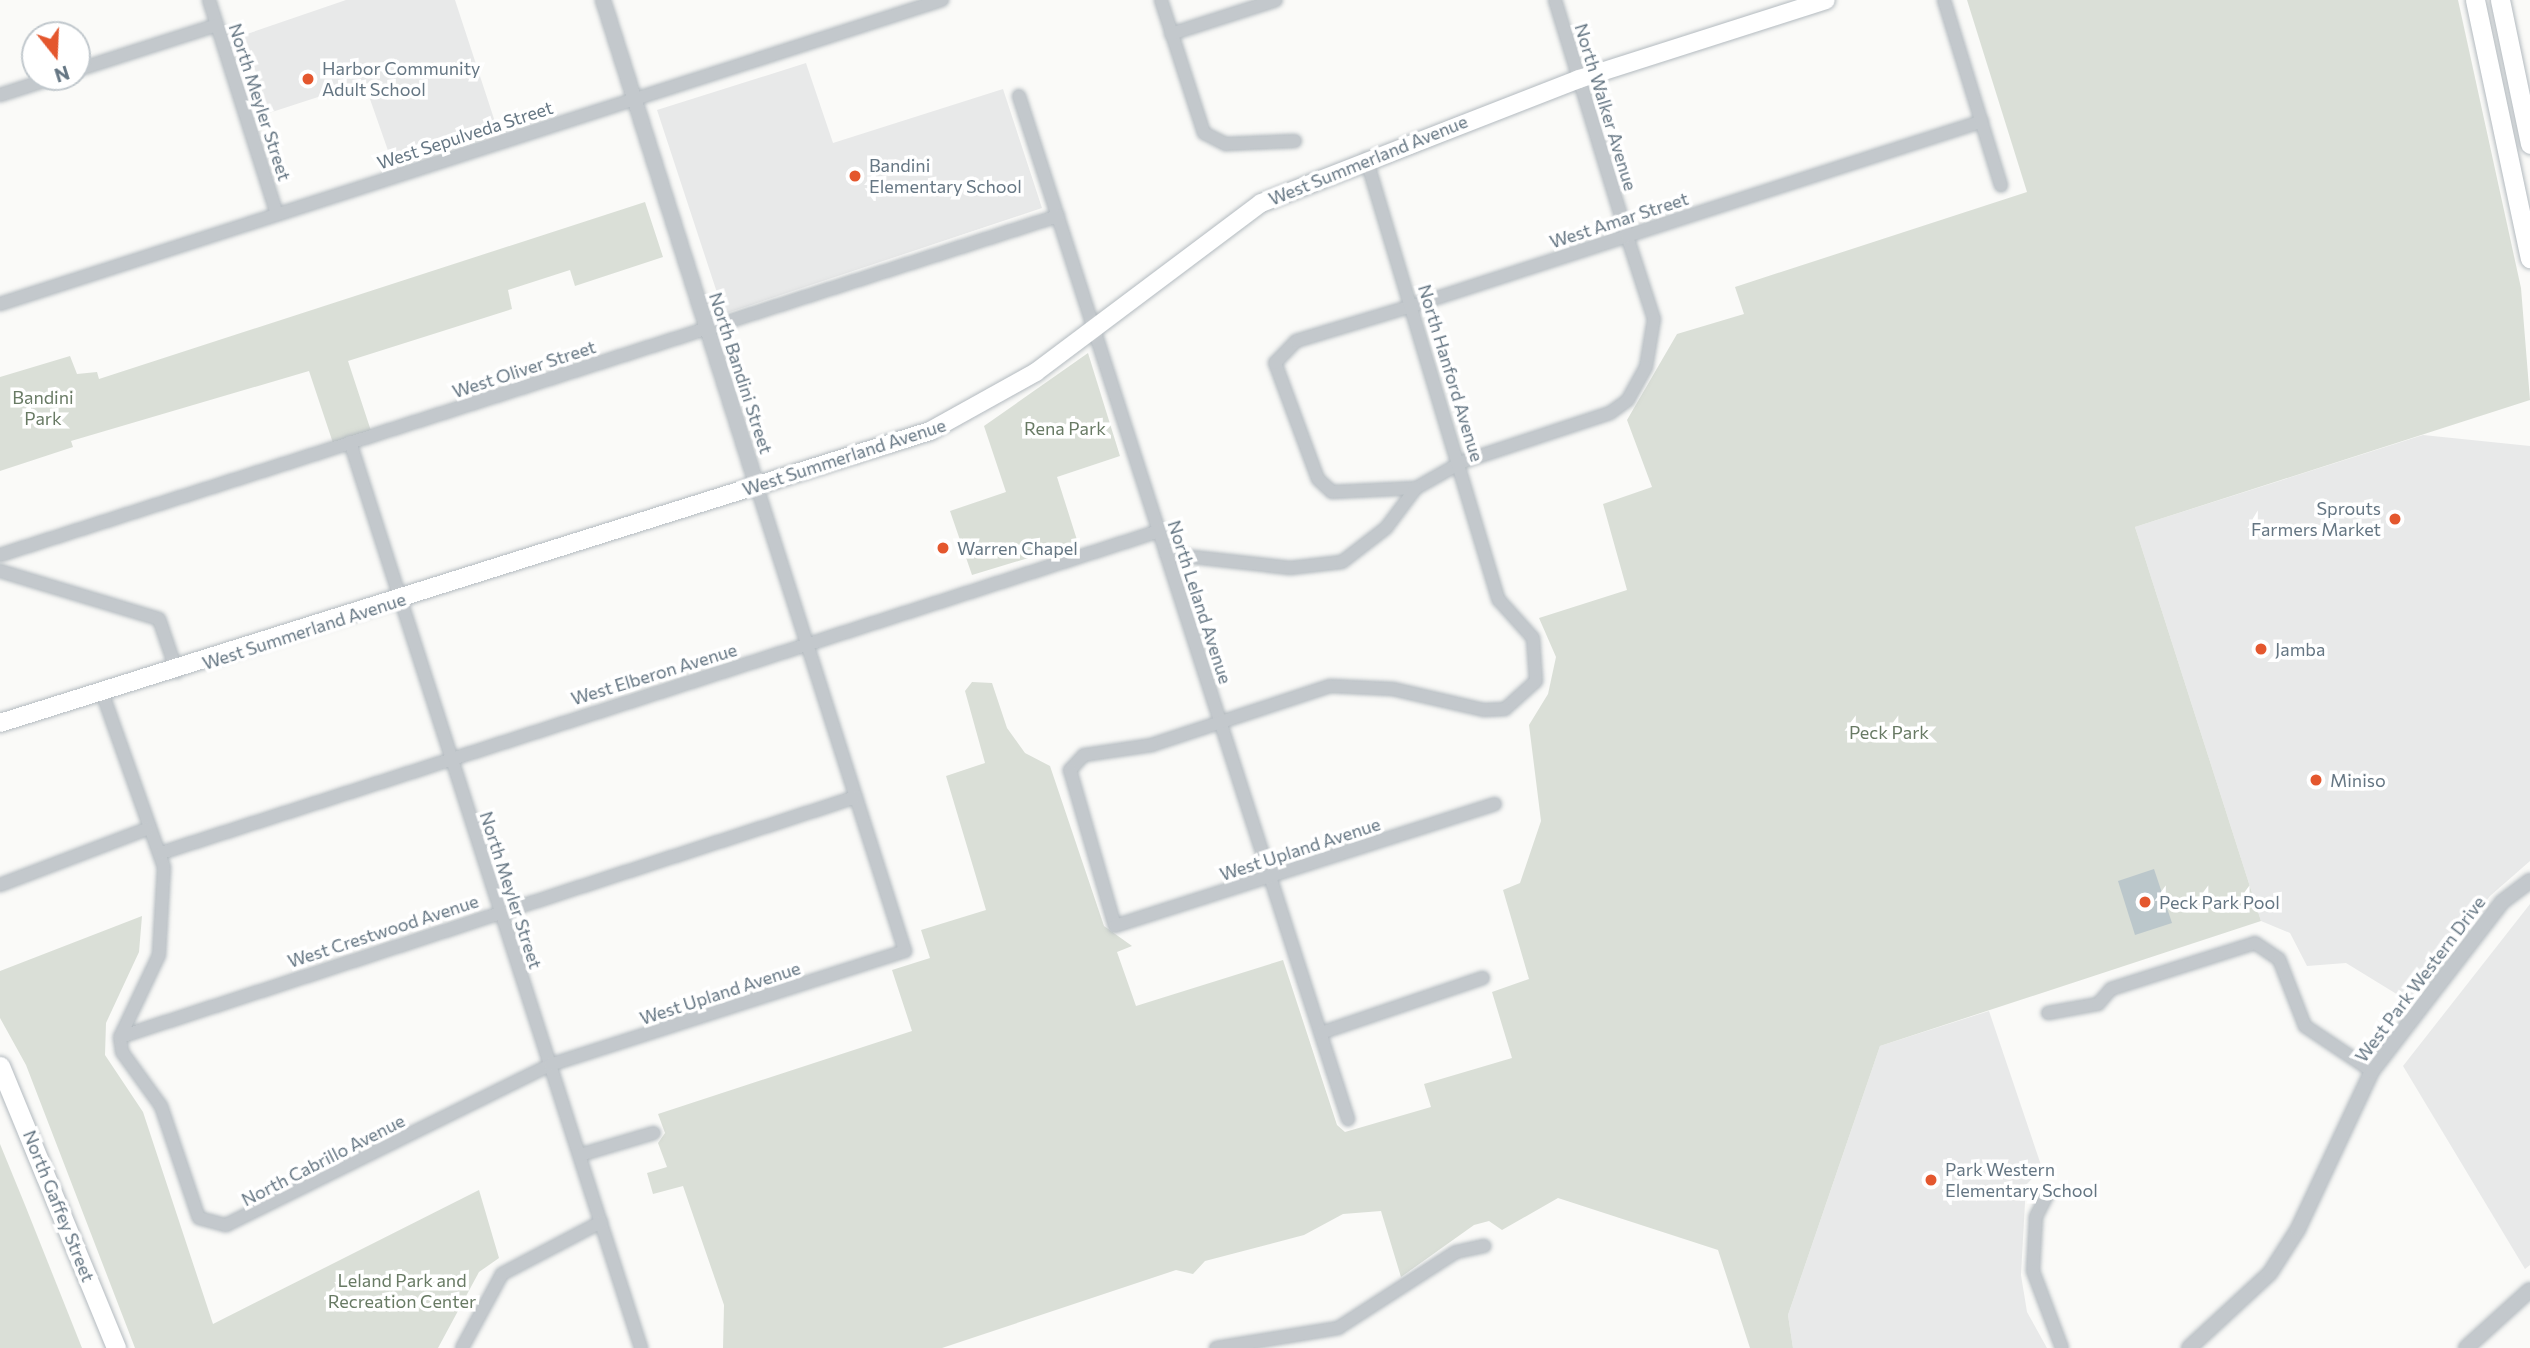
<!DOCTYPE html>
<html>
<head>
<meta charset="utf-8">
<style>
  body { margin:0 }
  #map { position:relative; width:2530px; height:1348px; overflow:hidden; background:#fafaf8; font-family:Commissioner,sans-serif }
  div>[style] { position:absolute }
  .built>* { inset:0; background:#e8e9e9 }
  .green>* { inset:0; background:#dadfd7 }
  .water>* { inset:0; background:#bbc7cb }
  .roads { filter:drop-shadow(0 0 2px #b3babf) drop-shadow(0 0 2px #b3babf) }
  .minor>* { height:12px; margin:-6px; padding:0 6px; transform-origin:6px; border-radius:6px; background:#c3c8cc }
  .tertiary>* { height:14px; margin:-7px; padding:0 7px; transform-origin:7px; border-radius:7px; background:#c3c8cc }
  .secondary>* { height:18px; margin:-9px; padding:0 9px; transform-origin:9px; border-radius:9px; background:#fff }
  .primary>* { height:19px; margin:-9.5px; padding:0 9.5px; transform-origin:9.5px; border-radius:9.5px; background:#fff }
  .dots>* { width:19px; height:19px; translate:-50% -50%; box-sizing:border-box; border:4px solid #fff; border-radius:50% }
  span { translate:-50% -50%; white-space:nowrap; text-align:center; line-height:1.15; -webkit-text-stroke:7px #fff; paint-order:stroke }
  .poi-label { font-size:18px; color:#657683 }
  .left { translate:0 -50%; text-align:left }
  .right { translate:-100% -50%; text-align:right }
  .street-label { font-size:18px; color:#657683 }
  .park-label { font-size:18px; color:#687a64 }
  .north { position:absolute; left:21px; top:21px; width:70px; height:70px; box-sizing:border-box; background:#fff; border:2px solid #c1c8cd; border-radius:50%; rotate:162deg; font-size:19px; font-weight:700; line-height:28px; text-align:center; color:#657683 }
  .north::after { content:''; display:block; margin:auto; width:24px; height:32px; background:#e4572e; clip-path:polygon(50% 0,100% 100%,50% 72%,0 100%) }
</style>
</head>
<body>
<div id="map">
  <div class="built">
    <div style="clip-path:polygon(346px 0,455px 0,497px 128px,392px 162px,364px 82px,269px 113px,244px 35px)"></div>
    <div style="clip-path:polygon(806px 63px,833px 143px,1003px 89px,1042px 208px,724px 314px,657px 110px)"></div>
    <div style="clip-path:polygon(2423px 435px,2530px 446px,2530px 861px,2490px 896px,2408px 1001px,2346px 963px,2307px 966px,2290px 933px,2261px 921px,2135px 527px)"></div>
    <div style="clip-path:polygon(2530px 904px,2530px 1265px,2525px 1269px,2403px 1066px)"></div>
    <div style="clip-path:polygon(1989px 1011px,2042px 1168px,2026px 1185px,2021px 1275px,2027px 1312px,2047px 1348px,1793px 1348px,1788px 1315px,1880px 1046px)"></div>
  </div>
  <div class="green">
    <div style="clip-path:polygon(1967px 0,2458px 0,2521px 288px,2530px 400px,2135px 527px,2261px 921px,1880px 1046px,1788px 1315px,1793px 1348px,1750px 1348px,1718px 1250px,1558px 1198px,1502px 1230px,1489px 1221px,1474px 1225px,1401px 1277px,1381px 1211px,1343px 1214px,1304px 1235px,1205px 1261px,1193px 1274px,1176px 1270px,942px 1348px,723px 1348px,724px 1305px,683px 1186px,653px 1194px,647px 1173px,667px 1167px,658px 1143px,665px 1133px,658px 1114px,912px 1031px,892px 970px,930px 958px,921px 930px,986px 910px,946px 776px,985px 763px,965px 691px,972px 682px,992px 683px,1007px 728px,1025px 753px,1050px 766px,1104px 926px,1132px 946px,1117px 952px,1136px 1006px,1283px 960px,1337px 1125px,1345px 1132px,1431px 1107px,1424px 1084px,1512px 1058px,1492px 992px,1529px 979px,1503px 890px,1520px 883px,1541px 821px,1529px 725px,1548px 694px,1556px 657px,1539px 618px,1627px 590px,1603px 504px,1652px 487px,1627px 420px,1677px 334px,1744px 314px,1735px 287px,2027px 192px)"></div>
    <div style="clip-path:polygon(645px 202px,663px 257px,575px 286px,570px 270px,508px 290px,512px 309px,348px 361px,372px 434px,334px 446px,309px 371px,71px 441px,73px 447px,0 471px,0 377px,70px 356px,77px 374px,97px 372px,99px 379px)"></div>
    <div style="clip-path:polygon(1088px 353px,1120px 456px,1057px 477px,1078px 543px,972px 575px,950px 511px,1006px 492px,984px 426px)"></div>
    <div style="clip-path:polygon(142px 916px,139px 952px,106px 1023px,105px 1055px,143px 1112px,213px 1324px,479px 1190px,499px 1258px,479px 1272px,438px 1348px,135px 1348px,26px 1065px,0 1018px,0 971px)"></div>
    <div style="clip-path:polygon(0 1144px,25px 1205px,82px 1348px,0 1348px)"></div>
  </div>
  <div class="water">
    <div style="clip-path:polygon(2154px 869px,2172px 923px,2135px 935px,2118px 881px)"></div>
  </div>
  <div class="roads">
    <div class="minor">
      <div style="left:209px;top:0;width:225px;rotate:72.4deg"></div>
      <div style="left:1161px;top:0;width:140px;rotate:72.1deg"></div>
      <div style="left:1204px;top:133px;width:25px;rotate:27deg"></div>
      <div style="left:1226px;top:144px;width:69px;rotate:-2.5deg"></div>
      <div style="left:1555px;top:0;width:247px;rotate:73deg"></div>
      <div style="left:1627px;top:236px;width:87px;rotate:72deg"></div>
      <div style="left:1654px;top:319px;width:49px;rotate:99.5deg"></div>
      <div style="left:1646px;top:367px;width:38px;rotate:119deg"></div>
      <div style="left:1628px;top:400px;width:22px;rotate:144deg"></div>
      <div style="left:1610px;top:413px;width:156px;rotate:161.7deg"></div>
      <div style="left:1462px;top:462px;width:53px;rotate:150.5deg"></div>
      <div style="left:1416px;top:488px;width:84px;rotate:177.3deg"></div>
      <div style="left:1332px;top:492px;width:19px;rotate:-137deg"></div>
      <div style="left:1318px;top:479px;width:124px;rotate:-110.3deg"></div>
      <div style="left:1275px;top:363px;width:30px;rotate:-46deg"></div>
      <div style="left:1296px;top:341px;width:121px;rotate:-16.8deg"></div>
      <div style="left:1412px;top:306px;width:226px;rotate:-18deg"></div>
      <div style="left:1627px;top:236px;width:373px;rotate:-17.9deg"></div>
      <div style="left:1944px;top:0;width:194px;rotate:72.9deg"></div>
      <div style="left:1171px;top:34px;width:110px;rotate:-17.9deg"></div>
      <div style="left:77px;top:70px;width:147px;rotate:-17.8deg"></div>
      <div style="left:0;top:95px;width:59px;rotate:-17.8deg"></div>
      <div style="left:1019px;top:96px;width:1075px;rotate:72.17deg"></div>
      <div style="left:1366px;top:158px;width:462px;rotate:73.3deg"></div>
      <div style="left:1499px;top:600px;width:51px;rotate:48.2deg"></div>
      <div style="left:1533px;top:638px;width:43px;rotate:86deg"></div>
      <div style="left:1536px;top:681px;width:42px;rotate:137.9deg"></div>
      <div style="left:1505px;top:709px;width:21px;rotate:177deg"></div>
      <div style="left:1484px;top:710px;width:93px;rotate:-167deg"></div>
      <div style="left:1393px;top:689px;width:63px;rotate:-177.3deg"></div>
      <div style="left:1330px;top:686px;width:188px;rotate:161.7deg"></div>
      <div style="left:1152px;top:745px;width:69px;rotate:171.6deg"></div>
      <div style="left:1084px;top:755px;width:21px;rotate:133deg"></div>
      <div style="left:1070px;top:770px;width:162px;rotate:73.9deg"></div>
      <div style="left:1115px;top:926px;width:399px;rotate:-17.8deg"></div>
      <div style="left:0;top:304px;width:990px;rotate:-17.89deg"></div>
      <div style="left:350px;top:442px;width:952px;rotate:72.19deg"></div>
      <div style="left:1166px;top:554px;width:125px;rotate:6.4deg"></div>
      <div style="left:1290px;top:568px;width:52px;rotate:-6.6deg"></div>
      <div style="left:1342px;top:562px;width:56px;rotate:-37.7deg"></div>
      <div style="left:1386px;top:528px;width:50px;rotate:-53.1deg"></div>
      <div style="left:0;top:555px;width:1111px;rotate:-17.77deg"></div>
      <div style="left:0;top:571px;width:166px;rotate:16.8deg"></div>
      <div style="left:159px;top:619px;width:56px;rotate:71.2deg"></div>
      <div style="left:103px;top:695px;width:182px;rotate:70.5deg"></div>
      <div style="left:164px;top:867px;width:88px;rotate:93.3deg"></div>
      <div style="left:159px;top:955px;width:91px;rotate:115.4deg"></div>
      <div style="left:120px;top:1037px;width:15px;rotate:82deg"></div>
      <div style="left:122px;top:1052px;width:67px;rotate:54.2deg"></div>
      <div style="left:161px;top:1106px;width:118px;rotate:71.3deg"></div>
      <div style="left:199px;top:1218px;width:28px;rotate:15deg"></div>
      <div style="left:226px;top:1225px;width:361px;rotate:-26.3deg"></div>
      <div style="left:550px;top:1065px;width:373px;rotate:-17.8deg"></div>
      <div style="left:905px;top:951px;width:488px;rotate:-107.7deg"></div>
      <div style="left:161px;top:853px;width:1049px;rotate:-17.88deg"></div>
      <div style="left:0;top:885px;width:157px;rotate:-20.9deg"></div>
      <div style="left:2048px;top:1013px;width:51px;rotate:-10.2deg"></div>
      <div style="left:2098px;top:1004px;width:20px;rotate:-49deg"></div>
      <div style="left:2111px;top:989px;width:151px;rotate:-17.7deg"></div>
      <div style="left:2255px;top:943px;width:29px;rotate:34deg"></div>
      <div style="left:2279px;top:959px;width:72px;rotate:68.8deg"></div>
      <div style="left:2305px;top:1026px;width:81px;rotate:33.9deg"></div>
      <div style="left:1321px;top:1033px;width:171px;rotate:-18.8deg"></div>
      <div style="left:120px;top:1037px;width:774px;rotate:-18.06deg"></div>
      <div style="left:580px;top:1155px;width:77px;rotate:-16.6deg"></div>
      <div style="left:2048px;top:1193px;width:27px;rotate:117deg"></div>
      <div style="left:2036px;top:1217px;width:54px;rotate:93.2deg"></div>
      <div style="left:2033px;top:1271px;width:82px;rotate:69.4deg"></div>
      <div style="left:462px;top:1348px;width:84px;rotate:-61.6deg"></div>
      <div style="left:502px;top:1274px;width:112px;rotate:-27.7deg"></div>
      <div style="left:1216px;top:1348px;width:124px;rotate:-9.3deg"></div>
      <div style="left:1338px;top:1328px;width:140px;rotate:-32.8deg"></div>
      <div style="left:1456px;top:1252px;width:29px;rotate:-12deg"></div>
    </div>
    <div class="tertiary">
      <div style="left:603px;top:0;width:510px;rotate:72.42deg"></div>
      <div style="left:2189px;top:1348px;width:110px;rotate:-42.8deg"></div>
      <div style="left:2270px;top:1273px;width:52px;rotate:-57.5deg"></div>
      <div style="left:2298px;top:1229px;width:174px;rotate:-64.9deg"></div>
      <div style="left:2372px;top:1071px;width:213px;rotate:-52.4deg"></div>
      <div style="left:2502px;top:902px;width:35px;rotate:-37deg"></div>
      <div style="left:2466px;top:1348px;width:86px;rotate:-42.2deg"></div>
    </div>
    <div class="secondary">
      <div style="left:0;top:723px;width:975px;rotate:-17.43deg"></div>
      <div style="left:930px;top:431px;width:121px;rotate:-29.1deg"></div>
      <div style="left:1036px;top:372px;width:281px;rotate:-36.9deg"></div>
      <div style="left:1261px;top:203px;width:341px;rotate:-21.3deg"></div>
      <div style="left:1579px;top:79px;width:259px;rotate:-17.7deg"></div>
    </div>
    <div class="primary">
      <div style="left:2475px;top:0;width:264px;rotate:78deg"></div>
      <div style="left:2500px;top:0;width:147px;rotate:78.2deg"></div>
      <div style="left:0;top:1066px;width:305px;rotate:67.6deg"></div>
    </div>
  </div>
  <div class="dots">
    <div style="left:308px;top:79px;background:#e4572e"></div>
    <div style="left:855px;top:176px;background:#e4572e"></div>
    <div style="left:2395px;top:519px;background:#e4572e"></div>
    <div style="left:943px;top:548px;background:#e4572e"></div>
    <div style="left:2261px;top:649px;background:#e4572e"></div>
    <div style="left:2316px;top:780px;background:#e4572e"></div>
    <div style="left:2145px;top:902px;background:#e4572e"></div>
    <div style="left:1931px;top:1180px;background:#e4572e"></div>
  </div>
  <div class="poi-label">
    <span class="left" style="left:322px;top:79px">Harbor Community<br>Adult School</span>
    <span class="left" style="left:869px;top:176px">Bandini<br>Elementary School</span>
    <span class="right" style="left:2381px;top:519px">Sprouts<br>Farmers Market</span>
    <span class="left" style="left:957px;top:548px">Warren Chapel</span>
    <span class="left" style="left:2275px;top:649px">Jamba</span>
    <span class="left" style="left:2330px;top:780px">Miniso</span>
    <span class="left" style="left:2159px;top:902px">Peck Park Pool</span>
    <span class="left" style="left:1945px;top:1180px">Park Western<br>Elementary School</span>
  </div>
  <div class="street-label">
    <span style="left:260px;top:102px;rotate:72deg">North Meyler Street</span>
    <span style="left:1606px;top:107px;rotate:73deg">North Walker Avenue</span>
    <span style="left:465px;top:135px;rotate:-18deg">West Sepulveda Street</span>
    <span style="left:1368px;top:160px;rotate:-22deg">West Summerland Avenue</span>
    <span style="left:1619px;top:220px;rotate:-18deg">West Amar Street</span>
    <span style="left:524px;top:369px;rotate:-18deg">West Oliver Street</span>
    <span style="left:741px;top:373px;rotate:72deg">North Bandini Street</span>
    <span style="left:1451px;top:373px;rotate:73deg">North Hanford Avenue</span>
    <span style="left:844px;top:457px;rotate:-18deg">West Summerland Avenue</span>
    <span style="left:1200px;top:602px;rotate:72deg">North Leland Avenue</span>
    <span style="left:304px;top:631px;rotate:-18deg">West Summerland Avenue</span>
    <span style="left:654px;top:674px;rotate:-17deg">West Elberon Avenue</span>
    <span style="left:1300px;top:849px;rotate:-18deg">West Upland Avenue</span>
    <span style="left:511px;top:890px;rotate:72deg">North Meyler Street</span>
    <span style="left:383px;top:931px;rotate:-18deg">West Crestwood Avenue</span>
    <span style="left:2420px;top:979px;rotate:-53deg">West Park Western Drive</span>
    <span style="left:720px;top:993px;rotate:-18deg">West Upland Avenue</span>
    <span style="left:323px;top:1160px;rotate:-27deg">North Cabrillo Avenue</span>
    <span style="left:59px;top:1206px;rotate:68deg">North Gaffey Street</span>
  </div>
  <div class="park-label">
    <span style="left:43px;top:408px">Bandini<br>Park</span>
    <span style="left:1065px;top:428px">Rena Park</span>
    <span style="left:1889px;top:732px">Peck Park</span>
    <span style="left:402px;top:1291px">Leland Park and<br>Recreation Center</span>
  </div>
  <div class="north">N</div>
</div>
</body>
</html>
